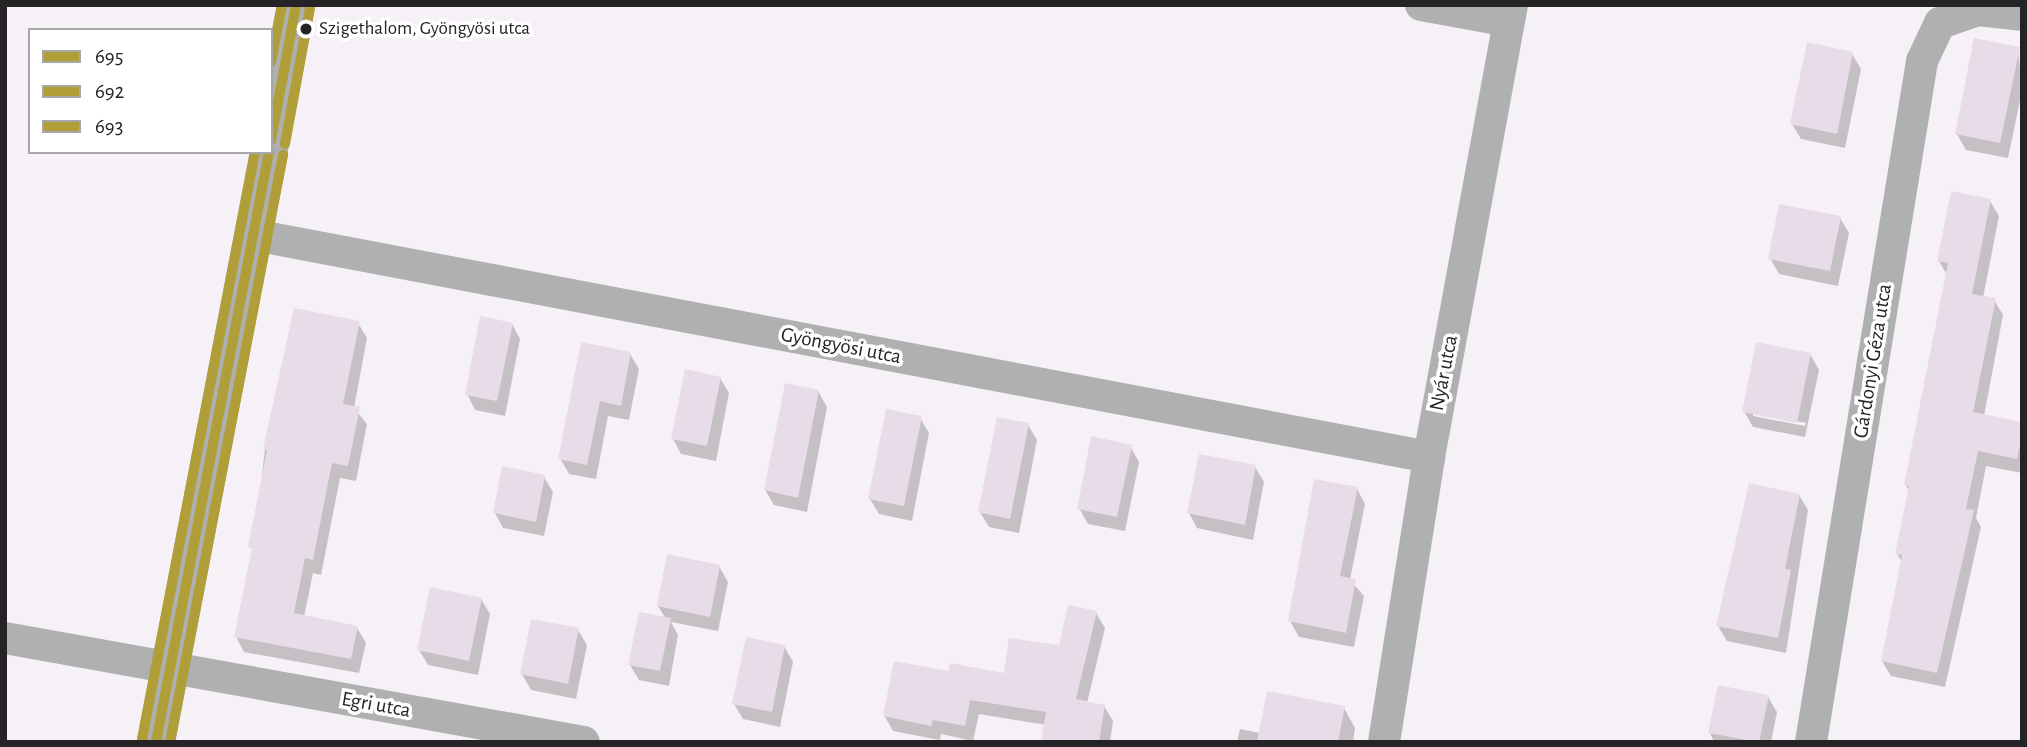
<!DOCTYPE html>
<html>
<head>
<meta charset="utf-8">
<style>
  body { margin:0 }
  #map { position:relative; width:2027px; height:747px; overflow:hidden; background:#f6f1f6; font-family:"Alegreya Sans",sans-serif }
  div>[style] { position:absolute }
  .shadow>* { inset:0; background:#0003 }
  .building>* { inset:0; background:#e8dce8 }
  .street>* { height:32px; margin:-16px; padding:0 16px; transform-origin:16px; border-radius:16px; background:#afb0b0 }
  .secondary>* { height:38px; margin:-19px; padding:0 19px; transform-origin:19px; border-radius:19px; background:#afafb0 }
  .bus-1>* { height:10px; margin:-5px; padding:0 5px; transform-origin:5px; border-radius:5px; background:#b09e38 }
  .bus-2>* { height:10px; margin:-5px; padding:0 5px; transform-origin:5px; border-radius:5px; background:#b09e38 }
  .bus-3>* { height:10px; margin:-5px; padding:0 5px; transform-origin:5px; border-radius:5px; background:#b09e38 }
  .dots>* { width:19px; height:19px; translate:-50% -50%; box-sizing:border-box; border:4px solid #fff; border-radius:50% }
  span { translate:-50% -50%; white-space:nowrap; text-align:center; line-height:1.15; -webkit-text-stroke:7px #fff; paint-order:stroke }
  .bus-label { font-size:19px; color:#252325 }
  .left { translate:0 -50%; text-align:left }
  .street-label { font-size:21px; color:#252325 }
  .frame { position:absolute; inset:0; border:7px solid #252325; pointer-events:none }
  .legend { position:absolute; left:28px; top:28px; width:245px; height:126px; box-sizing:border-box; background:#fff; border:2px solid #a8a7a8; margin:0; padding:9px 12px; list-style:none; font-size:21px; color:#252325 }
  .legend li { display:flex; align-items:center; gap:14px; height:35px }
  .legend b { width:35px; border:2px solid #a8a7a8 }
</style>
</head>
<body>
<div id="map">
  <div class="shadow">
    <div style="clip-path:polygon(2018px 48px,2022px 91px,2008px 158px,1966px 150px,1957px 134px)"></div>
    <div style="clip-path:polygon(1852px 54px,1861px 69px,1845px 148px,1801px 139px,1792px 124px)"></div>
    <div style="clip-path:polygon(1990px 201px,1999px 216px,1983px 298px,1994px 300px,2003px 315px,1984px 416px,2022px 424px,2022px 473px,1986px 466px,1976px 518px,1981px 527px,1945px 687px,1891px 676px,1882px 661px,1902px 562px,1897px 554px,1909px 491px,1906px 485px,1947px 275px,1939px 261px)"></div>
    <div style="clip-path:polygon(1840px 218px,1849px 233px,1838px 286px,1779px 274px,1770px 258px)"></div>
    <div style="clip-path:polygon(358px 323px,367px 338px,354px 408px,367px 424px,356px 481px,340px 478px,321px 575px,313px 573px,304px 617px,357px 628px,366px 643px,359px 673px,244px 652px,236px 637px,253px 552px,265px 449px)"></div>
    <div style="clip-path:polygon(512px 324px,520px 339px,505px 416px,475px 410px,467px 394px)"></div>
    <div style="clip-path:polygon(630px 354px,639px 369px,629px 420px,608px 416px,596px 479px,569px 474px,560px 458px)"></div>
    <div style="clip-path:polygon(evenodd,1810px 354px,1819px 370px,1805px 437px,1753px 427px,1744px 411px,1810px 354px,1753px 412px,1806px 423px,1805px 426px,1753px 416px,1753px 412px)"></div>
    <div style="clip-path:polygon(720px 378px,729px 393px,716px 461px,681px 454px,673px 439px)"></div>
    <div style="clip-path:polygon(818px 391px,827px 407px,807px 512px,774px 505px,765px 490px)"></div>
    <div style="clip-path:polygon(920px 418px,929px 433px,912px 521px,879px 514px,870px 499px)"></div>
    <div style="clip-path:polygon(1028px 425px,1037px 440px,1019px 533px,989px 527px,980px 512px)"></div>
    <div style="clip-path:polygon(1130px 446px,1139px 462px,1125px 531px,1088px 524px,1079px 508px)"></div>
    <div style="clip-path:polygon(1255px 467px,1264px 482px,1253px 540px,1197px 528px,1189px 513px)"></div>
    <div style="clip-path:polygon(544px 477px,553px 492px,544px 536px,503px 528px,495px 513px)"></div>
    <div style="clip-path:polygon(1357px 489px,1365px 504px,1350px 580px,1364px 596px,1354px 647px,1299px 637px,1290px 621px)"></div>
    <div style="clip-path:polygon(1799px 495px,1808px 510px,1786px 653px,1727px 641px,1718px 626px)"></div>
    <div style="clip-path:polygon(719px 566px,728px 582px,718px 631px,671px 622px,678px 635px,669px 686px,639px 680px,630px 665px,666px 619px,658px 606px)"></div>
    <div style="clip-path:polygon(481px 599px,490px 614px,478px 675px,428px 665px,419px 650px)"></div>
    <div style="clip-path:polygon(1096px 613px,1105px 628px,1087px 703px,1104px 706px,1113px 721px,1110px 742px,1043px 742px,1046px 725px,979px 714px,973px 741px,941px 734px,940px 740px,893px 731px,884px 715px,950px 673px,1005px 675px,1060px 647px)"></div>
    <div style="clip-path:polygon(578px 630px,587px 645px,576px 699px,531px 690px,522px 674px)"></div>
    <div style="clip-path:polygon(784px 646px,793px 662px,780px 727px,743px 719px,734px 704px)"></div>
    <div style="clip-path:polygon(1768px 697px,1777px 712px,1771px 742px,1714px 742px,1710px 733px)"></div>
    <div style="clip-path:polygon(1344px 708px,1355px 728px,1353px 742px,1237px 742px,1240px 729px,1260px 733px)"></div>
  </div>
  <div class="building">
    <div style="clip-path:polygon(1974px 38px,2020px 47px,2000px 143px,1955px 134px)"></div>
    <div style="clip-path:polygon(1807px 42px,1853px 52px,1837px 134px,1790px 124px)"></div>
    <div style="clip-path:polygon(1951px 191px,1991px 199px,1972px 294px,1996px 298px,1973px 412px,2022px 422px,2022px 436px,2017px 459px,1978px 451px,1966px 509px,1974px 510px,1937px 673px,1881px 661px,1902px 555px,1895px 554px,1909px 486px,1904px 485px,1948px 263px,1937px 261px)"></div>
    <div style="clip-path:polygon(1779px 204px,1841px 216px,1830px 271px,1768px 259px)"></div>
    <div style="clip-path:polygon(294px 308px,360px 321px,343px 404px,360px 407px,348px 466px,332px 463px,313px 560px,305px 558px,294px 613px,358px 626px,351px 659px,234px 637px,252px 548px,248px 547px,267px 450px,263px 449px)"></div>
    <div style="clip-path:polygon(480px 316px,513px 323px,497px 401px,465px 395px)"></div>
    <div style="clip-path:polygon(581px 342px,631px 352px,621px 406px,600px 401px,587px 465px,558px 459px)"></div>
    <div style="clip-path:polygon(1756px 342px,1811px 353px,1797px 423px,1742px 412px)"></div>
    <div style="clip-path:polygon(685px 369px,721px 377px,707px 446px,671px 439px)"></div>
    <div style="clip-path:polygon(785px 383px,819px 390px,798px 498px,764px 490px)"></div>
    <div style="clip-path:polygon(886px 409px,922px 416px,904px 506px,868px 499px)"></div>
    <div style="clip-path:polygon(997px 417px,1029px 423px,1010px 519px,978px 512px)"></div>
    <div style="clip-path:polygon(1091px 436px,1132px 445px,1117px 517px,1077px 509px)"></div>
    <div style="clip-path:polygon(1199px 454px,1256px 465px,1245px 525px,1187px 513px)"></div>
    <div style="clip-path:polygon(502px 466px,545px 475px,536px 522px,493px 513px)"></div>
    <div style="clip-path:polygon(1314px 479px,1358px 487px,1340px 576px,1356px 579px,1346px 633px,1288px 621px)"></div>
    <div style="clip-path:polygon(1749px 483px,1800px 494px,1785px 569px,1791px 570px,1778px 638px,1716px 626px)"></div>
    <div style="clip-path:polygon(667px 554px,720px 565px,710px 617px,657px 606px)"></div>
    <div style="clip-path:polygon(430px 587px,482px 598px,469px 661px,417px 650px)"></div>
    <div style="clip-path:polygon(1068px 605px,1097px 611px,1076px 699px,1105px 705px,1099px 742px,1041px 742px,1046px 712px,970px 700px,965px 726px,933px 720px,931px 726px,883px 716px,894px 661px,948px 671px,950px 663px,1004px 673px,1009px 638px,1059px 645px)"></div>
    <div style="clip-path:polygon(639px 612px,671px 618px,660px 671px,628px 665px)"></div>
    <div style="clip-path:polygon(531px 619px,579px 628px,568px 684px,520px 674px)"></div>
    <div style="clip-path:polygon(746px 637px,785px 645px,772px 712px,732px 704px)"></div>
    <div style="clip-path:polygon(1718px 685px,1769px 695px,1759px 742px,1708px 733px)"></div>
    <div style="clip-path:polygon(1267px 691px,1345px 706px,1338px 742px,1257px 742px)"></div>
  </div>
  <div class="street">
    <div style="left:1421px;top:5px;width:89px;rotate:10.3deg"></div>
    <div style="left:254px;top:235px;width:1196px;rotate:10.7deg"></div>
    <div style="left:5px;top:638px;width:588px;rotate:10.18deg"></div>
    <div style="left:1384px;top:742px;width:289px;rotate:-81deg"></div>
    <div style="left:1429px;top:457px;width:460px;rotate:-79.6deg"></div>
    <div style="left:1811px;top:742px;width:690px;rotate:-80.74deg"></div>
    <div style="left:1922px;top:61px;width:42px;rotate:-64.7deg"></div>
    <div style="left:1940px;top:23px;width:39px;rotate:-19deg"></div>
    <div style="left:1977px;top:10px;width:45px;rotate:6.3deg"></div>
  </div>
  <div class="secondary">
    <div style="left:271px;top:141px;width:138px;rotate:-79.6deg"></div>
    <div style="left:156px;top:742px;width:601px;rotate:-79.16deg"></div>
  </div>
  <div class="bus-1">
    <div style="left:271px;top:140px;width:137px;rotate:-79.5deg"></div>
    <div style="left:156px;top:742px;width:601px;rotate:-79.16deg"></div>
  </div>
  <div class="bus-2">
    <div style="left:285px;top:144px;width:138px;rotate:-79.6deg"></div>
    <div style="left:170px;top:742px;width:598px;rotate:-79.1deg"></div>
  </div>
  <div class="bus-3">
    <div style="left:271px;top:62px;width:58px;rotate:-79.1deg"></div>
    <div style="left:142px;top:739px;width:598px;rotate:-79.1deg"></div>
  </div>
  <div class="dots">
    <div style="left:306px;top:29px;background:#252325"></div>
  </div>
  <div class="bus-label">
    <span class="left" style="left:319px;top:29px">Szigethalom, Gyöngyösi utca</span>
  </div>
  <div class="street-label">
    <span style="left:841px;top:346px;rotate:11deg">Gyöngyösi utca</span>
    <span style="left:1873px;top:361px;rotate:-81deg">Gárdonyi Géza utca</span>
    <span style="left:1444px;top:373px;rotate:-79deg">Nyár utca</span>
    <span style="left:376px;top:705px;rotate:10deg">Egri utca</span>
  </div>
  <div class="frame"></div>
  <ul class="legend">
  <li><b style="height:9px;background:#b09e38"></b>695</li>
  <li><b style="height:9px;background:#b09e38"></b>692</li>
  <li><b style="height:9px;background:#b09e38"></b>693</li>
  </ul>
</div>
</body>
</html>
